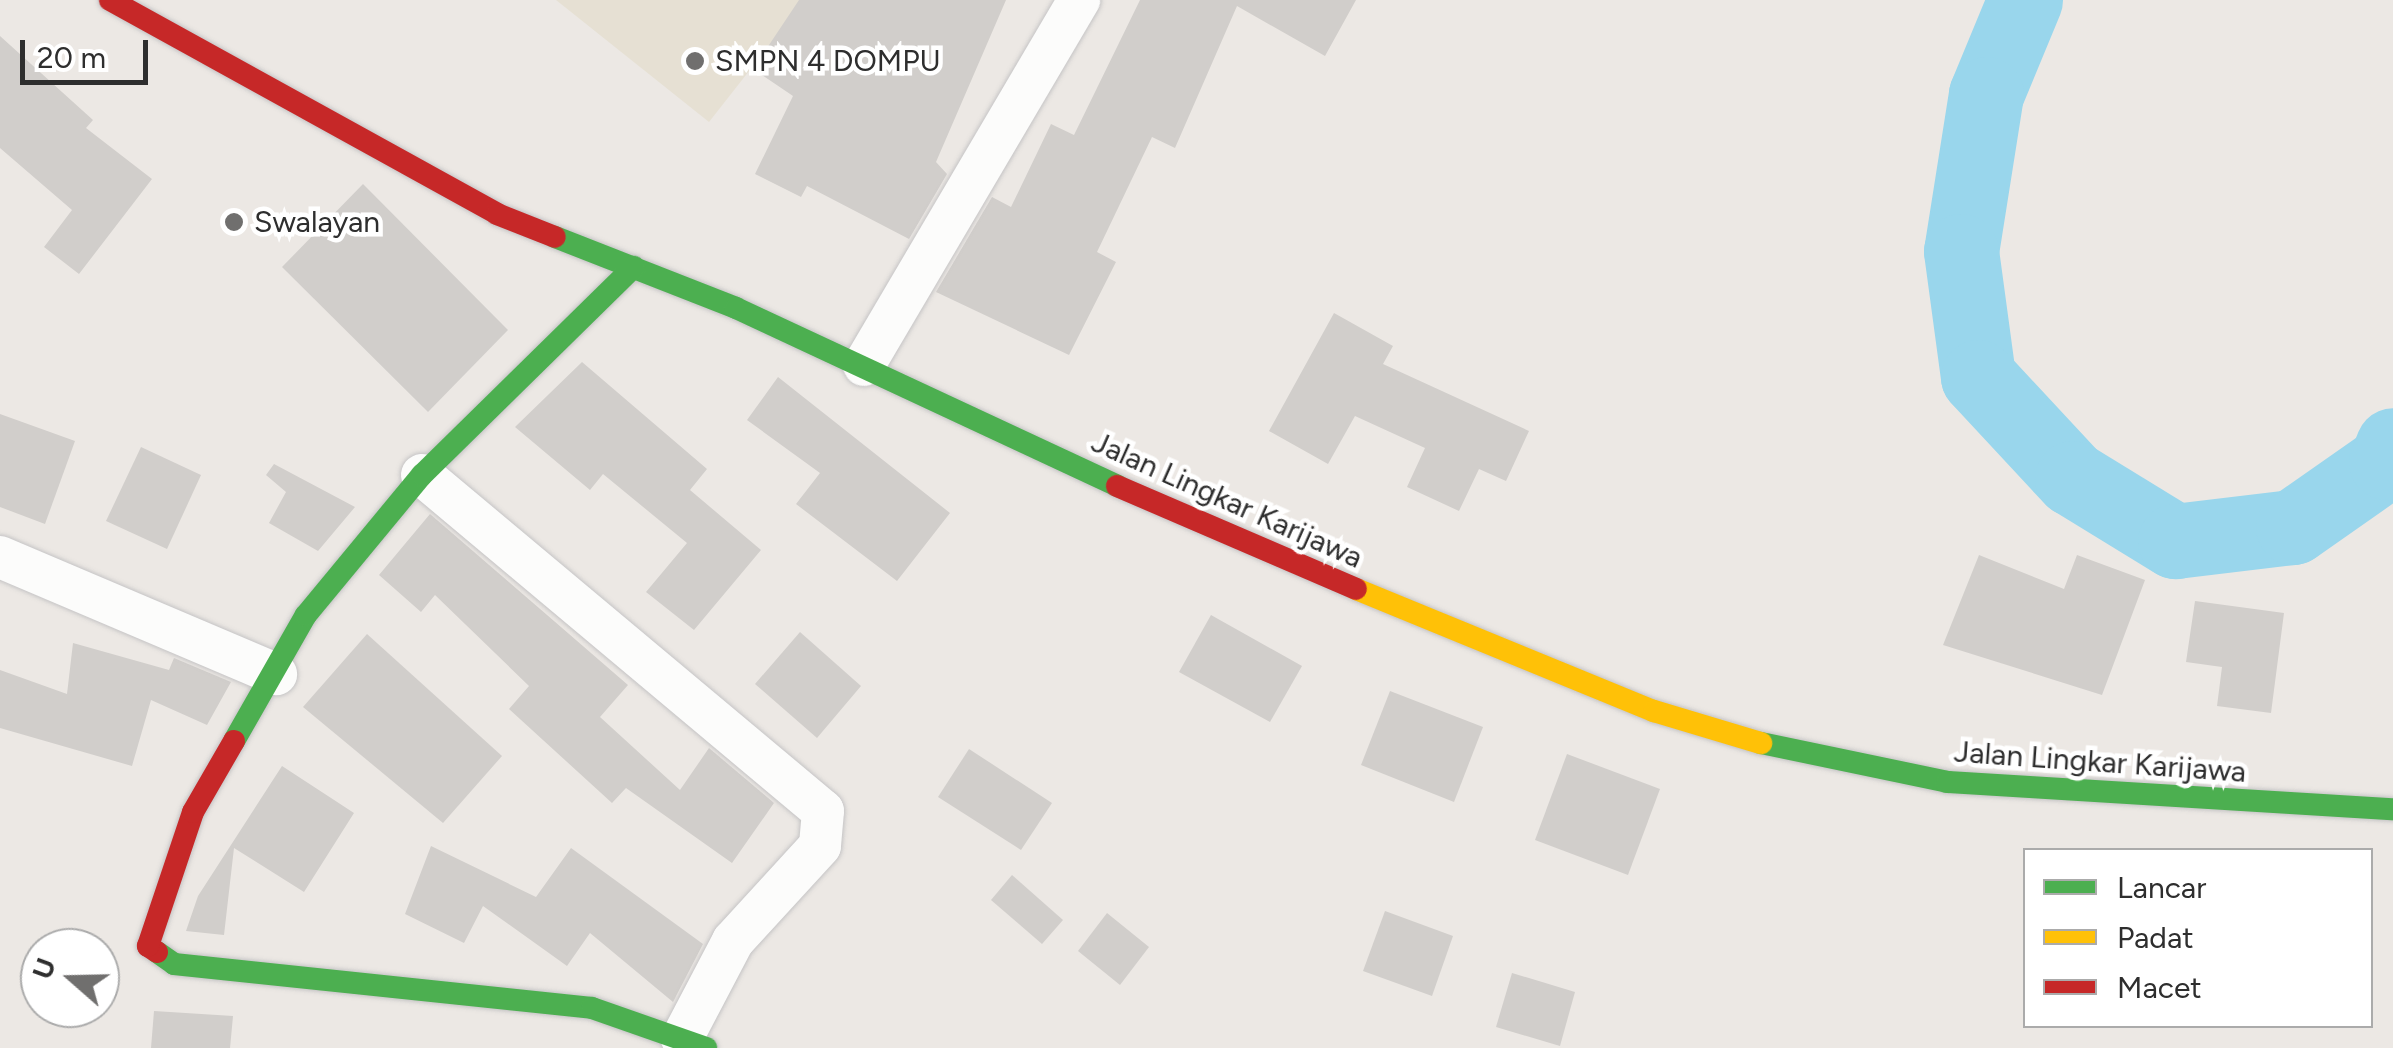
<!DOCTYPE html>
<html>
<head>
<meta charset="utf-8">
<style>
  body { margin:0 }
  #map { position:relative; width:2393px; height:1048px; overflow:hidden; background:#ece8e4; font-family:Figtree,sans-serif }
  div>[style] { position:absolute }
  .education>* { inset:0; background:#e6e0d3 }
  .river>* { height:75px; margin:-37.5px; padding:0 37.5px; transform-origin:37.5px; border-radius:37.5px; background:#99d6ec }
  .building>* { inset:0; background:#d1cecb }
  .roads { filter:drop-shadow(0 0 2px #c5c4c5) drop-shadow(0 0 2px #c5c4c5) }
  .street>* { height:42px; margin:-21px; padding:0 21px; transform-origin:21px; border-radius:21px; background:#fcfcfb }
  .fast>* { height:22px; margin:-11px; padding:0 11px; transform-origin:11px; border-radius:11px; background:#4caf50 }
  .slow>* { height:22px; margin:-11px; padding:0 11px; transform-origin:11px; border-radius:11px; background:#ffc107 }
  .jam>* { height:22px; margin:-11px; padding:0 11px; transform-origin:11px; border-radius:11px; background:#c62828 }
  .dots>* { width:28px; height:28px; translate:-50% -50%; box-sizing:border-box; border:5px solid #fff; border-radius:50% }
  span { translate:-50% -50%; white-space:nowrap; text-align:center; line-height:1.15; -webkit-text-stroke:9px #fff; paint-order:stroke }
  .poi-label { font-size:30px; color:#2e2e2e }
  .left { translate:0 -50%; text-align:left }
  .street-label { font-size:30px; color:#2e2e2e }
  .legend { position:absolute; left:2023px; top:848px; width:350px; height:180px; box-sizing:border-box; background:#fff; border:2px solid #ababab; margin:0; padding:12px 18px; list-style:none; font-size:30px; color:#2e2e2e }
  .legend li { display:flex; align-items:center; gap:20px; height:50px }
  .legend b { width:50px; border:2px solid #ababab }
  .north { position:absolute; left:20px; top:928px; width:100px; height:100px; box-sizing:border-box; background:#fff; border:2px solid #ababab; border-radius:50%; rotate:290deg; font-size:28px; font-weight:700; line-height:40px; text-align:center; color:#2e2e2e }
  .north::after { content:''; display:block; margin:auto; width:35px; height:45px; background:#706f6e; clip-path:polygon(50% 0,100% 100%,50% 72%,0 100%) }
  .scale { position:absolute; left:20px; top:40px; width:128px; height:45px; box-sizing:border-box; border:5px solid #2e2e2e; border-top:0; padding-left:12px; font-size:30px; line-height:35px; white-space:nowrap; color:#2e2e2e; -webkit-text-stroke:8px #fff; paint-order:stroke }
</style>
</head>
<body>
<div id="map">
  <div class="education">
    <div style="clip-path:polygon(556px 0,805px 0,709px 122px)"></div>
  </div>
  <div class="river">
    <div style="left:2025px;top:0;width:102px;rotate:112.5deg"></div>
    <div style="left:1986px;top:94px;width:159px;rotate:99deg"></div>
    <div style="left:1961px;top:251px;width:127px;rotate:82.3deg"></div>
    <div style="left:1978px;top:377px;width:138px;rotate:47.1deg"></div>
    <div style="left:2072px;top:478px;width:121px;rotate:31.5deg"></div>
    <div style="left:2175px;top:541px;width:119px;rotate:-6.8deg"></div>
    <div style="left:2293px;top:527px;width:113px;rotate:-35deg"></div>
    <div style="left:2386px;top:462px;width:18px;rotate:-68deg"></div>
  </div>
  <div class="building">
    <div style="clip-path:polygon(799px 0,1006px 0,936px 162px,947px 174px,909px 239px,807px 186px,801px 197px,755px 174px,793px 96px,753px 69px)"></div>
    <div style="clip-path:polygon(1140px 0,1356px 0,1325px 56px,1237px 6px,1175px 148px,1152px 137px,1097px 252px,1116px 262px,1069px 355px,936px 292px,992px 197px,1011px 207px,1051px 124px,1074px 135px)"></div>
    <div style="clip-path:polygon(0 36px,93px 120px,86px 128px,152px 179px,79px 274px,44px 247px,72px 210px,0 148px)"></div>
    <div style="clip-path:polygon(363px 184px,508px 330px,428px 412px,282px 267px)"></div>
    <div style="clip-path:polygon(1334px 313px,1393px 346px,1383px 364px,1529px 431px,1506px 481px,1479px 469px,1459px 511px,1407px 487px,1425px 448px,1355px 416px,1328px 464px,1269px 431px)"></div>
    <div style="clip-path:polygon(582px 362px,707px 469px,690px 490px,761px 550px,694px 630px,646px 592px,687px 543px,603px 474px,590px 490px,515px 427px)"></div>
    <div style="clip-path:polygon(778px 377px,950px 513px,897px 581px,796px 504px,820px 473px,747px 420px)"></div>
    <div style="clip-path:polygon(0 414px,75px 441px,45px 524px,0 507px)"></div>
    <div style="clip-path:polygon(141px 447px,201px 475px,167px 549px,106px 521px)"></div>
    <div style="clip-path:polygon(274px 464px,355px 507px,318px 551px,269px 523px,286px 492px,266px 475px)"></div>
    <div style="clip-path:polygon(430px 514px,628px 685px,600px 717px,680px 790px,709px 748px,774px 803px,732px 863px,626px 788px,612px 803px,509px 709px,529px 686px,435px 595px,421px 612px,379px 575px)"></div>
    <div style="clip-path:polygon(1979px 555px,2064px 589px,2077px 555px,2145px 580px,2102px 695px,1943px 645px)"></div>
    <div style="clip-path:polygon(2195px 601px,2284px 613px,2271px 713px,2217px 706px,2222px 667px,2186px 662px)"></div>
    <div style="clip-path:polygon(1211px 615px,1302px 666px,1270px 722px,1179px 672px)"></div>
    <div style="clip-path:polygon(800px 632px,861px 686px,817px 738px,755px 684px)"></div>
    <div style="clip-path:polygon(367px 634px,502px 756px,443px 823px,303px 707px)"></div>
    <div style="clip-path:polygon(73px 643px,169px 670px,174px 658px,231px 682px,207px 725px,151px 700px,132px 766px,0 728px,0 670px,67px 694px)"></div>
    <div style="clip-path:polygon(1390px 691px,1483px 727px,1454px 802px,1361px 765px)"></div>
    <div style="clip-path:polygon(969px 749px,1052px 803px,1021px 850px,938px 797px)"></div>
    <div style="clip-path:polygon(1567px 754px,1660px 789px,1628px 875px,1535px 840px)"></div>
    <div style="clip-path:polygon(282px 766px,354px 813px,304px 892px,234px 848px,224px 935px,186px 931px,198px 896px)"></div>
    <div style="clip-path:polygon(431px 846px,536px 897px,571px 848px,703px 944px,673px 1002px,590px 933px,567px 966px,483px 906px,464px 943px,405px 914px)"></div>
    <div style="clip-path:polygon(1012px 875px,1063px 920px,1042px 944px,991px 900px)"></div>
    <div style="clip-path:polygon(1385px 911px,1453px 936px,1432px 996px,1363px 971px)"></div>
    <div style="clip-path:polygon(1107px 913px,1149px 947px,1120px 985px,1078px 951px)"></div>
    <div style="clip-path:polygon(1512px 973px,1575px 992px,1560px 1046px,1496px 1027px)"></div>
    <div style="clip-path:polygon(154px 1011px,233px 1016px,230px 1048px,151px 1048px)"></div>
  </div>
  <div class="roads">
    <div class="street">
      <div style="left:864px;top:365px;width:424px;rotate:-59.5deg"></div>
      <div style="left:422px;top:475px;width:523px;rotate:39.96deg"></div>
      <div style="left:823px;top:811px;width:35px;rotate:95deg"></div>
      <div style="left:820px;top:846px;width:129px;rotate:132.5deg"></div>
      <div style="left:733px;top:941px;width:110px;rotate:117.7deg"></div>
      <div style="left:0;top:557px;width:300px;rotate:23deg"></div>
    </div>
    <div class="fast">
      <div style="left:555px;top:237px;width:194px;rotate:21.4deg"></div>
      <div style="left:736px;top:308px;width:421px;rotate:25deg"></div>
      <div style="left:234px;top:741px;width:145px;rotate:-60.3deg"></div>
      <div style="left:306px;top:615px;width:182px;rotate:-50.4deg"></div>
      <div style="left:422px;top:475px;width:297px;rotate:-44.5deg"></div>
      <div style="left:1761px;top:743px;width:190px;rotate:11.8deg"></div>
      <div style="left:1947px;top:782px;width:447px;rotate:3.5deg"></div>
      <div style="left:157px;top:952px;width:21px;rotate:35deg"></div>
      <div style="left:174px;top:964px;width:420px;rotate:6deg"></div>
      <div style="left:592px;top:1008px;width:121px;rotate:19.3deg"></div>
    </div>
    <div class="slow">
      <div style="left:1356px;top:589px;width:322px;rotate:22.3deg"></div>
      <div style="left:1654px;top:711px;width:112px;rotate:16.7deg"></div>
    </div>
    <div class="jam">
      <div style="left:110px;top:0;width:442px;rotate:28.9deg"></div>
      <div style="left:497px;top:214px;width:62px;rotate:21.6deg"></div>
      <div style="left:1117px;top:486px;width:260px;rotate:23.3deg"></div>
      <div style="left:157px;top:952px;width:11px;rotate:-146deg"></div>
      <div style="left:148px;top:946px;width:141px;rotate:-71.4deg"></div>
      <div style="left:193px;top:812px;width:82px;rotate:-60deg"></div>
    </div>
  </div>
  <div class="dots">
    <div style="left:695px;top:61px;background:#706f6e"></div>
    <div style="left:234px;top:222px;background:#706f6e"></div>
  </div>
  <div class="poi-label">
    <span class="left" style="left:715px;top:61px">SMPN 4 DOMPU</span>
    <span class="left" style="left:254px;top:222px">Swalayan</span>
  </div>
  <div class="street-label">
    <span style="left:1227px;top:500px;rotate:24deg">Jalan Lingkar Karijawa</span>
    <span style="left:2100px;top:762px;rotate:4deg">Jalan Lingkar Karijawa</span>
  </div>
  <ul class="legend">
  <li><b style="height:12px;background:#4caf50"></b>Lancar</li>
  <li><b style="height:12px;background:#ffc107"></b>Padat</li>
  <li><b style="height:12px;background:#c62828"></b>Macet</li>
  </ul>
  <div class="north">U</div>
  <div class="scale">20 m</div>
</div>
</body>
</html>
